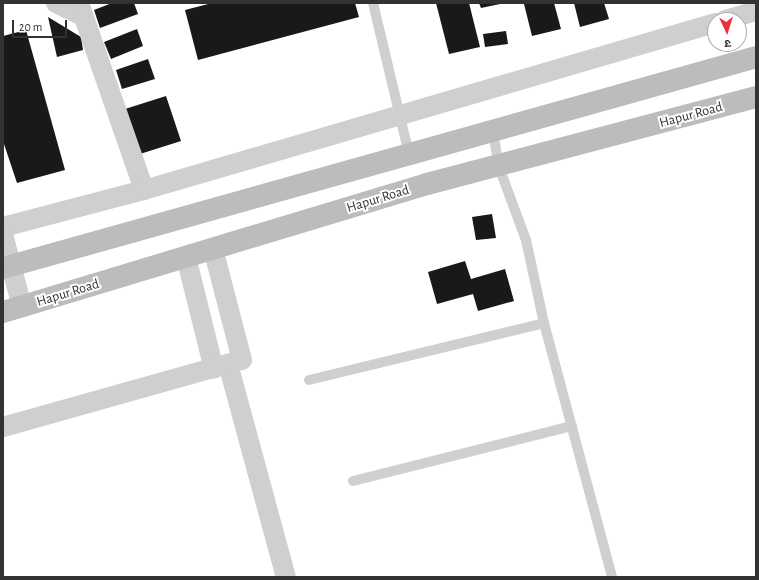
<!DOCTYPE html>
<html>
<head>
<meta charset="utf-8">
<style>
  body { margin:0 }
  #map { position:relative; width:759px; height:580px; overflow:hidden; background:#fff; font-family:"Alegreya Sans","Noto Sans Devanagari",sans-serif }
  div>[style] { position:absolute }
  .building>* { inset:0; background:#191919 }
  .service>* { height:10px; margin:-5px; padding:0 5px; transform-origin:5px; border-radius:5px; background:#cfcfcf }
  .minor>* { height:20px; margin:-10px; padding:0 10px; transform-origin:10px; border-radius:10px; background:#cfcfcf }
  .secondary>* { height:22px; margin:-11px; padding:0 11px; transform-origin:11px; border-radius:11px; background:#bcbcbc }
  span { translate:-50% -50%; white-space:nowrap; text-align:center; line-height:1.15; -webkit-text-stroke:4px #fff; paint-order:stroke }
  .street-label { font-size:14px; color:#323232 }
  .frame { position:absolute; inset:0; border:4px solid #323232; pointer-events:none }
  .north { position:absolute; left:707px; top:12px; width:40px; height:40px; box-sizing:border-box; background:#fff; border:1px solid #adadad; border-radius:50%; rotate:176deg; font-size:11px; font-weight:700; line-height:16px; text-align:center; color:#323232 }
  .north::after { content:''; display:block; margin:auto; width:14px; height:18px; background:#ed3037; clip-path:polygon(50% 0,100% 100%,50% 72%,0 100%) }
  .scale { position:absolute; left:12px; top:20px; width:55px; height:18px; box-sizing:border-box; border:2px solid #323232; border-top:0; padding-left:5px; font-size:12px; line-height:14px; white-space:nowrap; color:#323232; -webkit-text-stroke:3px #fff; paint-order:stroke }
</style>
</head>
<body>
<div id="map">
  <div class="building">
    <div style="clip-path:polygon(112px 3px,134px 3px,138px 14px,100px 28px,94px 10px)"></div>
    <div style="clip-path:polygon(212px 3px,355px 3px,359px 17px,198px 60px,185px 10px)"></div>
    <div style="clip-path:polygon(436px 3px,469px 3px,480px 47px,449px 54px)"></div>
    <div style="clip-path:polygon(479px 3px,499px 3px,500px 4px,481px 8px)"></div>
    <div style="clip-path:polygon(529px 3px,554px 3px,561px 29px,532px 36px,524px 4px)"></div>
    <div style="clip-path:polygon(574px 3px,604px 3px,609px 19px,580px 27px)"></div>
    <div style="clip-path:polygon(48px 17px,81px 37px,83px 50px,57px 57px)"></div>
    <div style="clip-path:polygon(137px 29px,143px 46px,111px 59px,104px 42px)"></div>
    <div style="clip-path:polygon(26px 30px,65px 170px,17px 183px,3px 141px,3px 36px)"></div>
    <div style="clip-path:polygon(506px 31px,508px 44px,485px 47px,483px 34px)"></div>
    <div style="clip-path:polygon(148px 59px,155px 79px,122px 89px,116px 70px)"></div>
    <div style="clip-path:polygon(166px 96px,181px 141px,140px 154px,125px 109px)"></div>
    <div style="clip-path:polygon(492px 214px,496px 238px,476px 240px,472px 217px)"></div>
    <div style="clip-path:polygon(465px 261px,471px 279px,505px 269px,514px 301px,478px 311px,473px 294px,437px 304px,428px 272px)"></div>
  </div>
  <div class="service">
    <div style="left:373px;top:3px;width:155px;rotate:76.6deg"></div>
    <div style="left:493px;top:131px;width:36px;rotate:81deg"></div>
    <div style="left:499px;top:167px;width:78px;rotate:69.7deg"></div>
    <div style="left:526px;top:240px;width:85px;rotate:77.8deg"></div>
    <div style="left:544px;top:323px;width:263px;rotate:75deg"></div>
    <div style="left:309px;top:380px;width:242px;rotate:-13.6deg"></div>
    <div style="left:353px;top:481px;width:226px;rotate:-14.1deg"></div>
  </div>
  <div class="minor">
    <div style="left:56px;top:3px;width:30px;rotate:26deg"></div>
    <div style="left:79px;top:3px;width:198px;rotate:70.8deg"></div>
    <div style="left:725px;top:20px;width:32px;rotate:-16deg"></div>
    <div style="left:3px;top:227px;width:146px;rotate:-14.7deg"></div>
    <div style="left:144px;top:190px;width:595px;rotate:-16.3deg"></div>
    <div style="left:3px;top:234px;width:75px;rotate:75.4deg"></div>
    <div style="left:186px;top:257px;width:115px;rotate:76deg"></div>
    <div style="left:228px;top:364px;width:221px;rotate:74.8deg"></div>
    <div style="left:3px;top:427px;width:248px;rotate:-15.7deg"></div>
    <div style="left:242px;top:360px;width:115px;rotate:-104.6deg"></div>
  </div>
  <div class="secondary">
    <div style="left:3px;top:268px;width:782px;rotate:-15.65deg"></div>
    <div style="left:3px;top:312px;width:443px;rotate:-16.8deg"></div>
    <div style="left:427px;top:184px;width:340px;rotate:-14.8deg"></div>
  </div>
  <div class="street-label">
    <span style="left:691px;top:115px;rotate:-15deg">Hapur Road</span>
    <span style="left:378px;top:199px;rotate:-17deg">Hapur Road</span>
    <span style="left:68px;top:293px;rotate:-17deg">Hapur Road</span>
  </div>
  <div class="frame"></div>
  <div class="north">उ</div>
  <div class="scale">20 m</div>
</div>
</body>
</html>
